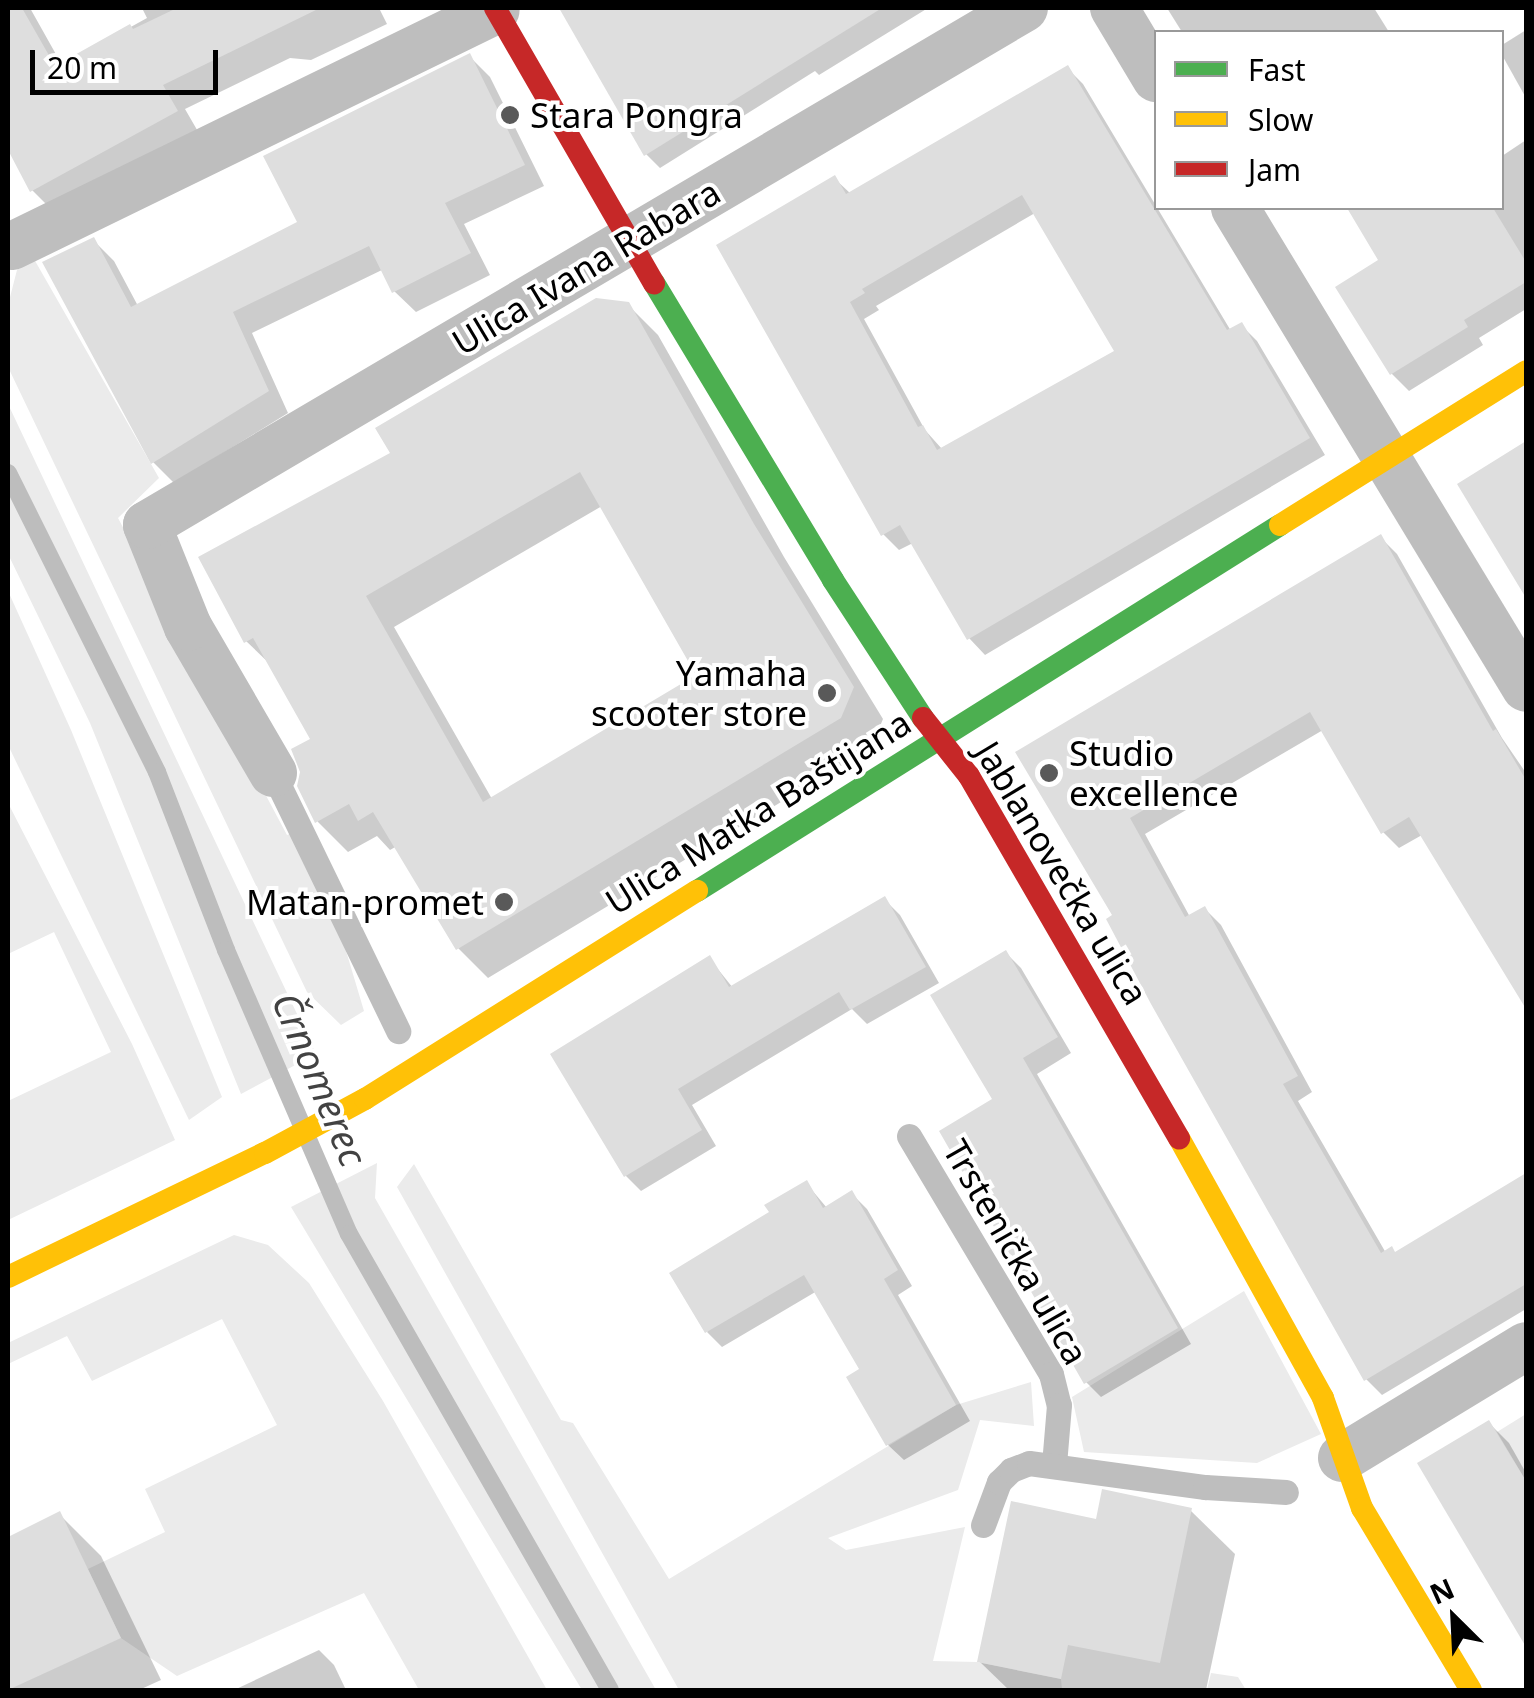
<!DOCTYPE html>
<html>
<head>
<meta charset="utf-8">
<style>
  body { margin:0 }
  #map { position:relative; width:1534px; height:1698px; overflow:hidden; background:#fff; font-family:"Noto Sans",sans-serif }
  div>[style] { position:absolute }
  .green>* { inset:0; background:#ebebeb }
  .shadow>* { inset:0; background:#0003 }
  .stream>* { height:18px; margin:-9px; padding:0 9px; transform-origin:9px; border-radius:9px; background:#bdbdbd }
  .building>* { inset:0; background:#dedede }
  .lane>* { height:25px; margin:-12.5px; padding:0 12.5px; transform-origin:12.5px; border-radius:12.5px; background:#bebebe }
  .street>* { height:48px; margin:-24px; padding:0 24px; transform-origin:24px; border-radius:24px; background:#bebebe }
  .fast>* { height:22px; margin:-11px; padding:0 11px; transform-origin:11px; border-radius:11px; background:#4caf50 }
  .slow>* { height:22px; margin:-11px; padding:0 11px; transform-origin:11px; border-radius:11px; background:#ffc107 }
  .jam>* { height:22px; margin:-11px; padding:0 11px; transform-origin:11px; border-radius:11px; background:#c62828 }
  .dots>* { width:28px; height:28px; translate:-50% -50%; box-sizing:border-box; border:5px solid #fff; border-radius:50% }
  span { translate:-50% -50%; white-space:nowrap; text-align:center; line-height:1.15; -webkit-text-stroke:8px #fff; paint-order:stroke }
  .poi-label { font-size:35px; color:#000 }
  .left { translate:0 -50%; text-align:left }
  .right { translate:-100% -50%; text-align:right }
  .street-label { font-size:35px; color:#000 }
  .water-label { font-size:38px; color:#424242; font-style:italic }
  .frame { position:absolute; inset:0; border:10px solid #000; pointer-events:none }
  .legend { position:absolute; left:1154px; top:30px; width:350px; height:180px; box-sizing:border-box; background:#fff; border:2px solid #999; margin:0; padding:12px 18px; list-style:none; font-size:30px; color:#000 }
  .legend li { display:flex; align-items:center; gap:20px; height:50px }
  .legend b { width:50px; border:2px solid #999 }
  .north { position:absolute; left:1404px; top:1568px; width:100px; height:100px; -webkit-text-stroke:8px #fff; paint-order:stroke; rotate:336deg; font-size:28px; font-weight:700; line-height:40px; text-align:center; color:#000 }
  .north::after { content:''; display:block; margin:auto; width:35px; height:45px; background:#000; clip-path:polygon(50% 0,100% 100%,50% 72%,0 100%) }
  .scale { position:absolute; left:30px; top:50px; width:188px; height:45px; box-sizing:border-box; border:5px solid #000; border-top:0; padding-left:12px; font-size:30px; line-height:35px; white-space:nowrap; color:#000; -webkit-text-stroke:8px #fff; paint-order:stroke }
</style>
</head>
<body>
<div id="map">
  <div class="green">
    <div style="clip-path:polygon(34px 259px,159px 478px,118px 518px,287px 835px,309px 827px,364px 1011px,341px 1025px,307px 992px,8px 367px,8px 305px,17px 270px)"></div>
    <div style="clip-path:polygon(8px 404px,316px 1054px,241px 1094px,90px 723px,8px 554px)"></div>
    <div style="clip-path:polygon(8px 591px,71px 730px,222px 1097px,189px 1120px,8px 745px)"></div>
    <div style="clip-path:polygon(8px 803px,132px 1044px,175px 1140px,8px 1220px,8px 1101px,111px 1052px,54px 932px,8px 954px)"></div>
    <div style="clip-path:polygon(377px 1163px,375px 1198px,656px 1690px,582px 1690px,291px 1207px)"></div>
    <div style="clip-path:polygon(414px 1164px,561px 1420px,573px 1423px,669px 1579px,956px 1405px,1031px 1382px,1034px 1426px,980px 1420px,958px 1490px,828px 1538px,846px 1550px,965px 1527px,933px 1661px,977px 1662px,1061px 1679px,1062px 1690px,679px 1690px,397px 1187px)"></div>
    <div style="clip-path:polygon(234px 1235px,268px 1245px,309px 1283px,383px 1401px,547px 1690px,419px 1690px,364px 1593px,177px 1676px,121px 1638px,88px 1569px,165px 1532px,145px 1489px,277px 1425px,222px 1319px,92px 1381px,67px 1336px,8px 1364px,8px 1343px)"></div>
    <div style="clip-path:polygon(1244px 1291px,1321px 1434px,1257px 1463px,1084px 1452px,1072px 1397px)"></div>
    <div style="clip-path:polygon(1526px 1414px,1526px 1481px,1497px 1432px)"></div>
    <div style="clip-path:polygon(1211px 1673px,1238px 1677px,1246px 1690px,1207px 1690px)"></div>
  </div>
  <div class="shadow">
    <div style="clip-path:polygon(8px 8px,30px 8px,62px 65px,147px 18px,142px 8px,379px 8px,387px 24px,311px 60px,290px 58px,185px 109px,200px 135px,56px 214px,32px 190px,8px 145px)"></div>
    <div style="clip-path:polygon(562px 8px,928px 8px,819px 75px,815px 71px,660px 168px,646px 154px)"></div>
    <div style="clip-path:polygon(1167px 8px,1374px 8px,1389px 32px,1182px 32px)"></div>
    <div style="clip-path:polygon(1526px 30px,1526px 98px,1502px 55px,1502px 45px)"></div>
    <div style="clip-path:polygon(469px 56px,490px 77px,544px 186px,464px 224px,490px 275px,416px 312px,394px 291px,384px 269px,252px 333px,288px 413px,174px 483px,153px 462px,93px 240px,114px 261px,138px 306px,300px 223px)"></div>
    <div style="clip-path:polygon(evenodd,1067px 68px,1083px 84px,1231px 331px,1241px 325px,1257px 341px,1325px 455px,985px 655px,969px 638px,913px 543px,899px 550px,883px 534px,720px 246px,835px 179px,851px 194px,1067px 68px,1035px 213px,1118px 352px,942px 449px,925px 430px,864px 319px,879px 310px,876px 306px,1035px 213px)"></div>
    <div style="clip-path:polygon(1526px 140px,1526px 309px,1479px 338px,1483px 345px,1409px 391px,1392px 374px,1381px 261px,1350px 208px,1502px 208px,1502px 156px)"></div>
    <div style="clip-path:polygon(evenodd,627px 304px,658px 335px,784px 557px,883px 719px,871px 748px,488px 978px,458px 948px,397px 846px,390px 850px,377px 836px,348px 852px,318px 822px,300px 785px,313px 740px,272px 666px,246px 641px,393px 454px,627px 304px,602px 506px,700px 675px,492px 799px,394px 627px,602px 506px)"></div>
    <div style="clip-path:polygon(1526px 443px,1526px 596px,1459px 486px)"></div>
    <div style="clip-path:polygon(1380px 537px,1397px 554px,1502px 738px,1526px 773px,1526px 1004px,1422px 835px,1399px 848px,1383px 832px,1323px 730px,1145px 834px,1190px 917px,1205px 909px,1221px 925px,1312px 1092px,1298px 1101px,1386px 1253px,1396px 1254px,1526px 1175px,1526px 1309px,1382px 1395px,1366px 1379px,1116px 916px,1018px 753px)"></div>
    <div style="clip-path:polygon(885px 900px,900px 915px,939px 983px,867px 1024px,852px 1009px,692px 1105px,716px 1146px,641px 1191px,625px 1175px,709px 958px,733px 988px)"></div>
    <div style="clip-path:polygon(1006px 953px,1021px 968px,1071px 1053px,1037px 1074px,1191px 1344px,1101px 1397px,1086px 1382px,996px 1100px)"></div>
    <div style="clip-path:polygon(806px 1183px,827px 1208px,852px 1194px,867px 1209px,912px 1286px,898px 1295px,970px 1421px,904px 1460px,888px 1445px,849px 1378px,862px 1370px,817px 1291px,722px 1347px,707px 1332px,772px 1213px)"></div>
    <div style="clip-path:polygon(1489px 1423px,1509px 1443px,1526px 1473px,1526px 1643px,1420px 1464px)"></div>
    <div style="clip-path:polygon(1190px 1510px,1235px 1554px,1206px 1690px,1009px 1690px,980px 1662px)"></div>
    <div style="clip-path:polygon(59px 1514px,101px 1556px,161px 1680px,139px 1690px,8px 1690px,8px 1540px)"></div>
    <div style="clip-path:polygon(319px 1650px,334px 1665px,346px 1690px,234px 1690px)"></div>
  </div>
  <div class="stream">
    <div style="left:8px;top:473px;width:334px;rotate:63.5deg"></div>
    <div style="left:157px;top:772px;width:191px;rotate:68.8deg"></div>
    <div style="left:226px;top:950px;width:309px;rotate:66.6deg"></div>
    <div style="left:349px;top:1234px;width:525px;rotate:60.21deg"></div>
  </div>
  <div class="building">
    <div style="clip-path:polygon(8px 8px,22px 8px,55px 66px,130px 24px,133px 29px,177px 8px,320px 8px,163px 85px,178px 111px,30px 192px,8px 150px)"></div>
    <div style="clip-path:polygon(559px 8px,882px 8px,644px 156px)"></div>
    <div style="clip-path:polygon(470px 53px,525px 165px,445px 203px,471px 253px,392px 293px,369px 246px,233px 312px,269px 391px,151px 464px,42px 262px,94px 237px,131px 307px,297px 222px,263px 156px)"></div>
    <div style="clip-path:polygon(evenodd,1068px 65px,1227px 330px,1242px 322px,1310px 438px,967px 640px,900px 525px,881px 536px,716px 245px,835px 175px,846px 194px,1068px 65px,1022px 195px,1114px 351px,937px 450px,923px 425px,918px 427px,850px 302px,865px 293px,862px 289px,1022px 195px)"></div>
    <div style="clip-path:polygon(1347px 208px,1493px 208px,1526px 262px,1526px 282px,1464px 320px,1468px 327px,1390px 375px,1335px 287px,1378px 260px)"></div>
    <div style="clip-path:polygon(evenodd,596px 298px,629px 302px,754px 524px,854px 687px,841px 718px,456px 950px,373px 812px,358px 821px,349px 804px,315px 823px,297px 786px,300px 772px,291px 749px,310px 739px,253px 638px,244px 643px,198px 557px,390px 453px,375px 428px,596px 298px,580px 472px,696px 675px,483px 802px,366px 596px,580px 472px)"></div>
    <div style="clip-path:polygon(1526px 441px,1526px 598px,1457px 484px)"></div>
    <div style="clip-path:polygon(1381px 534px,1493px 731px,1496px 729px,1526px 780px,1526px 1009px,1409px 817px,1381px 834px,1310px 712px,1130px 818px,1185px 917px,1205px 906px,1298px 1076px,1283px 1084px,1381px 1253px,1392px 1246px,1395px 1252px,1526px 1173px,1526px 1284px,1364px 1381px,1151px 1004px,1106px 919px,1112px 915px,1015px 752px)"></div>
    <div style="clip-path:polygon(885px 896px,926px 967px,850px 1010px,839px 992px,678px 1089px,702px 1130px,624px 1177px,550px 1054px,710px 955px,729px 987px)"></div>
    <div style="clip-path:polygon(1006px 950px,1058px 1037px,1023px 1058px,1178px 1328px,1084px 1384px,939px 1131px,992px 1099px,930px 995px)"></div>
    <div style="clip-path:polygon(807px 1180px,823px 1208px,852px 1190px,898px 1270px,884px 1279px,956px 1405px,886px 1446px,846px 1377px,859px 1369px,804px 1275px,705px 1333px,669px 1273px,769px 1212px,764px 1205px)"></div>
    <div style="clip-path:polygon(1489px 1420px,1526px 1481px,1526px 1647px,1417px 1463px)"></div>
    <div style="clip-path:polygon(1102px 1489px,1192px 1508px,1160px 1663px,1068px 1645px,1061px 1679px,977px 1662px,1011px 1501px,1096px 1519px)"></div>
    <div style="clip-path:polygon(60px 1511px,121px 1638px,8px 1690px,8px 1537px)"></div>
  </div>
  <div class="lane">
    <div style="left:273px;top:773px;width:287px;rotate:64.1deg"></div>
    <div style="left:909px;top:1136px;width:277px;rotate:59.2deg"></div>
    <div style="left:1051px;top:1374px;width:32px;rotate:76deg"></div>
    <div style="left:1059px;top:1405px;width:59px;rotate:94.8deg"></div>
    <div style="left:983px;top:1525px;width:46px;rotate:-69.6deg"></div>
    <div style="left:999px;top:1482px;width:17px;rotate:-45deg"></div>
    <div style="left:1011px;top:1470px;width:19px;rotate:-21deg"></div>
    <div style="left:1029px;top:1463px;width:178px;rotate:7.8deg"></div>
    <div style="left:1205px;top:1487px;width:81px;rotate:3.5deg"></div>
  </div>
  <div class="street">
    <div style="left:1114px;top:8px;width:82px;rotate:59deg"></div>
    <div style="left:1235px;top:208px;width:561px;rotate:58.77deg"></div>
    <div style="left:12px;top:246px;width:538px;rotate:-25.99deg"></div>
    <div style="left:273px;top:773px;width:169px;rotate:-120.2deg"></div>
    <div style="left:188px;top:627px;width:110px;rotate:-111.9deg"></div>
    <div style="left:147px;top:525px;width:1018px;rotate:-30.52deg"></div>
    <div style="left:1342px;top:1458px;width:215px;rotate:-31.3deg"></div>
  </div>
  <div class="fast">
    <div style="left:654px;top:283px;width:347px;rotate:58.9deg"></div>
    <div style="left:833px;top:580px;width:165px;rotate:56.9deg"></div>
    <div style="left:697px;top:891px;width:688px;rotate:-32.12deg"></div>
  </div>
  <div class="slow">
    <div style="left:1280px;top:525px;width:290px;rotate:-32deg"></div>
    <div style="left:1179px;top:1138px;width:297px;rotate:61deg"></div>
    <div style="left:1323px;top:1398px;width:117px;rotate:70.5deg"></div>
    <div style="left:1362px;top:1508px;width:212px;rotate:59.1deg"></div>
    <div style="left:8px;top:1277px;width:285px;rotate:-25.8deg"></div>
    <div style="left:265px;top:1153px;width:114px;rotate:-28.4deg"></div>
    <div style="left:365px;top:1099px;width:392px;rotate:-32.1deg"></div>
  </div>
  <div class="jam">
    <div style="left:495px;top:8px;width:318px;rotate:60deg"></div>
    <div style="left:923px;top:718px;width:74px;rotate:51.6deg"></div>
    <div style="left:969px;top:776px;width:419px;rotate:59.9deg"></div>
  </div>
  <div class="dots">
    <div style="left:510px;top:115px;background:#595959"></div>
    <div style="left:827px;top:693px;background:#595959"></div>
    <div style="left:1049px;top:773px;background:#595959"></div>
    <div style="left:504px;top:902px;background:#595959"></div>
  </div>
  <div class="poi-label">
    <span class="left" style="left:530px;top:115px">Stara Pongra</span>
    <span class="right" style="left:807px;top:693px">Yamaha<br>scooter store</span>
    <span class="left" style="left:1069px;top:773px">Studio<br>excellence</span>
    <span class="right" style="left:484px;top:902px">Matan-promet</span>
  </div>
  <div class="street-label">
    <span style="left:586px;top:267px;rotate:-31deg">Ulica Ivana Rabara</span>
    <span style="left:758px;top:812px;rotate:-32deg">Ulica Matka Baštijana</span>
    <span style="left:1062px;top:873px;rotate:59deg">Jablanovečka ulica</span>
    <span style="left:1016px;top:1252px;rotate:60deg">Trstenička ulica</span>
  </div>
  <div class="water-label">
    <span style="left:320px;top:1079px;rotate:67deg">Črnomerec</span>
  </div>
  <div class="frame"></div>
  <ul class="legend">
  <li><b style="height:12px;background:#4caf50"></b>Fast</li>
  <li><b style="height:12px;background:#ffc107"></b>Slow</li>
  <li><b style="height:12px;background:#c62828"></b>Jam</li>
  </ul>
  <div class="north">N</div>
  <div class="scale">20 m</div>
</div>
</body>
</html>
